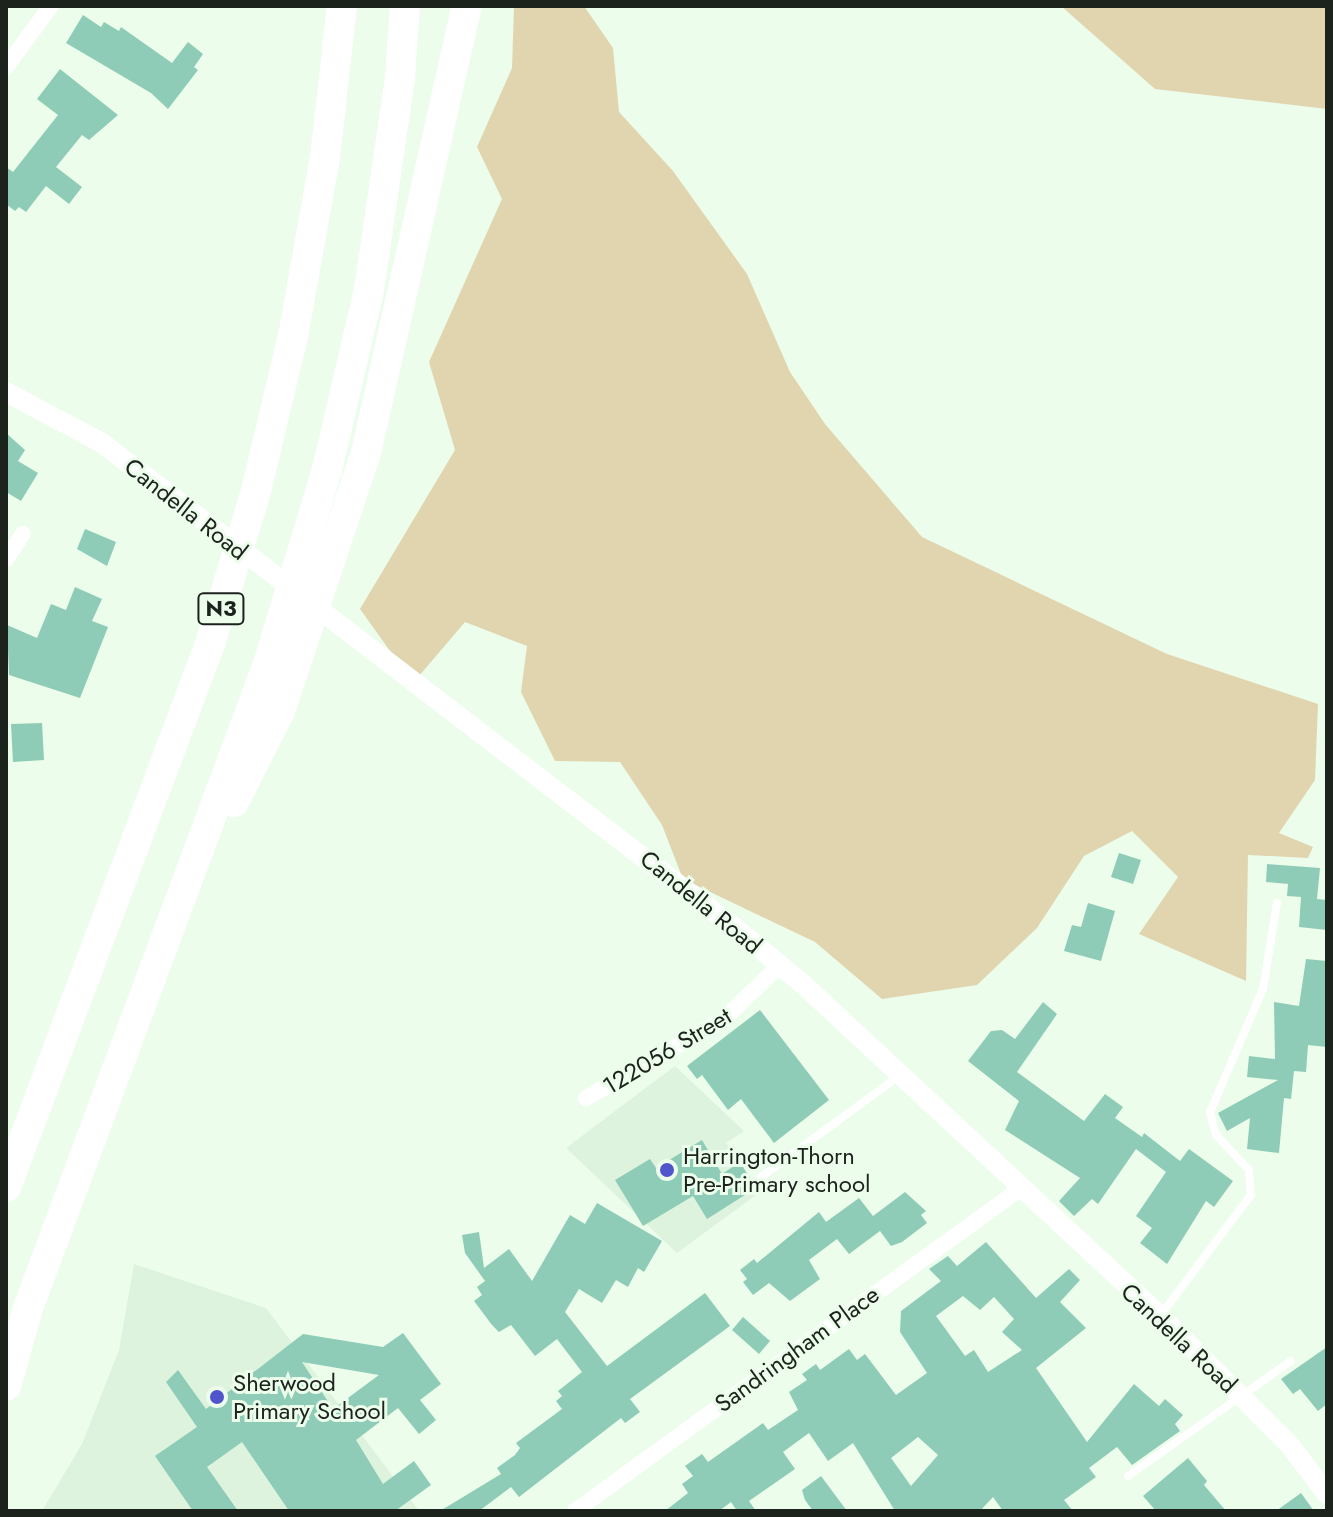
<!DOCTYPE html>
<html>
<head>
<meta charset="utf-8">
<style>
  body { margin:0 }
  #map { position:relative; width:1333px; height:1517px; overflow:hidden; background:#ecfdec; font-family:Jost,sans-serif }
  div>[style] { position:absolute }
  .built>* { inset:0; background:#ddf3dd }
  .green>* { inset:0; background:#e1d5af }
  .building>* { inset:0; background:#8eccb7 }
  .service>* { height:8px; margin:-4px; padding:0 4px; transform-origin:4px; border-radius:4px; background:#fff }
  .minor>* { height:16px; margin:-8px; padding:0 8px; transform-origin:8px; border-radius:8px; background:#fff }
  .tertiary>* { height:20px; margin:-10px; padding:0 10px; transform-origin:10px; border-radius:10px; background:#fff }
  .motorway>* { height:30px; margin:-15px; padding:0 15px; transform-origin:15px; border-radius:15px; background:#fff }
  .dots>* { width:22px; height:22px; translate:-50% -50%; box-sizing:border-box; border:4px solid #ecfdec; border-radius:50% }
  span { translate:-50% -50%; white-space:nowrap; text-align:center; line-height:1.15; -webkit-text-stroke:6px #ecfdec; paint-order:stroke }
  .shield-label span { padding:2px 6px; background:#ecfdec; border:2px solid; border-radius:6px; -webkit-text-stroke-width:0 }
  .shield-label { font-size:22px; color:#1c221c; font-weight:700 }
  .street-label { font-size:24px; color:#1c221c }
  .poi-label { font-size:24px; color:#1c221c }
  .left { translate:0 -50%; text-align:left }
  .frame { position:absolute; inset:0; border:8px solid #1c221c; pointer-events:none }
</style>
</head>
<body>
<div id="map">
  <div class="built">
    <div style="clip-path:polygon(675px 1066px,744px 1131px,726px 1143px,760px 1192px,677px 1253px,566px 1148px)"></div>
    <div style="clip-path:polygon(134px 1264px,266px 1308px,419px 1511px,42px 1511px,82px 1444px,119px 1350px)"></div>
  </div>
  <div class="green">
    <div style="clip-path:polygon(514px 6px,584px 6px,613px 48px,619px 112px,673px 171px,747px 274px,790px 372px,825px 424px,922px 537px,1167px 654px,1318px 704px,1315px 780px,1279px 833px,1313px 847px,1308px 858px,1248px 855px,1246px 981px,1139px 934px,1178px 877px,1132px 831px,1084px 856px,1037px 928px,977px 985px,882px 999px,815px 942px,683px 879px,662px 825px,620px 762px,555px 761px,521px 692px,527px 646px,465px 622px,413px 683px,360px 609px,455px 450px,429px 362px,502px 199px,477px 147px,512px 68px)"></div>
    <div style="clip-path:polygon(1061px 6px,1327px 6px,1327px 109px,1155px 89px)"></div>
  </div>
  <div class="building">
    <div style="clip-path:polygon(83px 15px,101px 27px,104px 22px,119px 31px,121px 27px,172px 63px,188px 42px,203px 54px,194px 67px,198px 70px,168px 109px,151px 93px,66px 43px)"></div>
    <div style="clip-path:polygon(60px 69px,118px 115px,89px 140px,82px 135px,56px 167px,82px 187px,69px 204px,46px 186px,26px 212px,19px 207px,15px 211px,6px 204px,6px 167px,13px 172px,58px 115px,37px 99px)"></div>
    <div style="clip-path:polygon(6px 433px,25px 450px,18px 461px,38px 473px,21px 501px,6px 492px)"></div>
    <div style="clip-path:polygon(85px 529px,116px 542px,107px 566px,77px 549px)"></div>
    <div style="clip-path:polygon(75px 587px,102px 599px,92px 621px,108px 627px,80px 698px,9px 675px,7px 625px,37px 638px,51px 604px,66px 610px)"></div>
    <div style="clip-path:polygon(42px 723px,44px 760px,13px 762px,11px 724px)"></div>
    <div style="clip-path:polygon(1119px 853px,1141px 860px,1133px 884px,1111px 877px)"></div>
    <div style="clip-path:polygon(1267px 864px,1320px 868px,1317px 899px,1327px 900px,1327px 930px,1299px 927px,1301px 897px,1287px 896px,1288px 884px,1266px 882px)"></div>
    <div style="clip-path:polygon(1088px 903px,1115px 911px,1101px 961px,1064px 951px,1072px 925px,1081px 927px)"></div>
    <div style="clip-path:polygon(1306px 959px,1327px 961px,1327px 1047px,1308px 1045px,1306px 1072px,1294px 1071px,1291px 1099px,1284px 1098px,1279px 1153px,1247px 1149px,1250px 1118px,1227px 1131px,1218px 1113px,1278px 1080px,1247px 1077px,1249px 1056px,1275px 1059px,1274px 1002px,1299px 1006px)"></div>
    <div style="clip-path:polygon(1043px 1002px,1057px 1014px,1017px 1072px,1084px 1121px,1105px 1094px,1123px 1107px,1115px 1118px,1142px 1137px,1144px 1133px,1180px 1161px,1189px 1149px,1233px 1181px,1214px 1207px,1206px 1201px,1167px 1264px,1140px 1243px,1152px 1228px,1136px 1216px,1166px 1172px,1136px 1149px,1098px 1204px,1092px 1199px,1074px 1216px,1059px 1201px,1080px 1178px,1005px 1130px,1019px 1101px,968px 1061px,991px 1031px,1002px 1030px,1015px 1039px)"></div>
    <div style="clip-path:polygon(760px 1010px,829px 1100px,774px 1143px,741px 1099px,728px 1110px,702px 1075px,697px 1079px,687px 1066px)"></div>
    <div style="clip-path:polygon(702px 1140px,722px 1174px,740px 1162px,756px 1188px,707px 1219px,693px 1196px,643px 1226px,615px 1180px,650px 1159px,656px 1168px)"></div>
    <div style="clip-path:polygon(905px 1192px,926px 1211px,921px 1215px,927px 1223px,902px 1242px,891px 1246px,880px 1231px,849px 1254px,837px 1239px,809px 1260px,820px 1279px,790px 1301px,769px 1283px,753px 1295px,743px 1282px,747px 1279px,740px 1270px,754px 1259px,757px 1263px,819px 1212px,826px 1222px,859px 1198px,873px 1216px)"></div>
    <div style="clip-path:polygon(597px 1203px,662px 1241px,644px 1272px,638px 1268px,628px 1287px,616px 1280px,602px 1303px,579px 1289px,565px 1312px,607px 1366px,705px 1293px,730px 1326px,630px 1399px,640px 1412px,625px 1423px,621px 1418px,519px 1497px,511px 1487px,479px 1511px,440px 1511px,501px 1474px,497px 1468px,515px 1455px,520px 1448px,516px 1443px,562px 1409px,556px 1401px,562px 1396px,558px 1391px,582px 1372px,557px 1339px,535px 1356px,511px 1325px,499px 1332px,492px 1325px,474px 1301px,482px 1295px,477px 1287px,485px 1281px,465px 1253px,462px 1235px,479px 1232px,484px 1268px,509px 1249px,532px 1281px,570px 1215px,585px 1224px)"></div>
    <div style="clip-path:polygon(evenodd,986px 1242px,1036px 1298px,1069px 1269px,1080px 1280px,1060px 1302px,1086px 1328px,1036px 1368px,1087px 1442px,1134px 1384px,1159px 1406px,1165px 1399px,1183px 1415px,1175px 1424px,1180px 1431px,1132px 1465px,1117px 1447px,1089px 1468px,1096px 1477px,1064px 1500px,1073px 1511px,1003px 1511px,993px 1497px,980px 1511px,895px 1511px,853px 1443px,828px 1461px,809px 1433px,783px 1452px,795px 1469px,749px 1501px,756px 1511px,737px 1511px,731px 1502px,719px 1511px,665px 1511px,688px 1493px,682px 1484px,693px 1476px,685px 1466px,702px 1454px,708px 1462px,763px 1423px,768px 1430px,798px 1410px,789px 1392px,807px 1380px,802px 1374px,816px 1364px,820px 1370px,849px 1349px,857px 1360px,865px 1354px,896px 1395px,927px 1373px,900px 1332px,901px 1311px,941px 1281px,929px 1269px,948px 1256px,957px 1266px,986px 1242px,963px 1296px,980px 1310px,994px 1297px,1014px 1319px,1002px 1332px,1022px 1350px,988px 1372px,974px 1350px,965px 1356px,936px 1316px,963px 1296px,986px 1242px,918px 1437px,938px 1455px,911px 1486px,891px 1458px,918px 1437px)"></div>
    <div style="clip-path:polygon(743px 1317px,770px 1341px,759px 1354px,732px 1330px)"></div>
    <div style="clip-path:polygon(evenodd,403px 1333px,441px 1384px,420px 1400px,436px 1420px,419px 1434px,398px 1408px,356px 1440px,383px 1484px,414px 1461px,431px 1485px,395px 1511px,289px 1511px,242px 1442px,207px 1467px,238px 1511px,193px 1511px,155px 1456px,197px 1427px,166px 1382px,178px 1370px,206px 1409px,303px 1334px,383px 1347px,403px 1333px,302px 1362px,379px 1375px,333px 1409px,302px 1362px)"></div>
    <div style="clip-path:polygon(1327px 1347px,1327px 1404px,1318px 1411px,1300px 1389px,1293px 1394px,1281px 1379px)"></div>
    <div style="clip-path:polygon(1188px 1458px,1207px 1481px,1204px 1485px,1226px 1511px,1156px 1511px,1143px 1496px)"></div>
    <div style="clip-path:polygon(821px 1476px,847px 1511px,813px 1511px,805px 1500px,802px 1490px)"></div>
    <div style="clip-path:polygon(1301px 1493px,1314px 1511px,1276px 1511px)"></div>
  </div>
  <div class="service">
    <div style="left:761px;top:1177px;width:171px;rotate:-36.2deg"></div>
    <div style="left:1160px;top:1316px;width:151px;rotate:-53.1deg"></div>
    <div style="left:1251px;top:1195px;width:25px;rotate:-95deg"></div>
    <div style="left:1249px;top:1170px;width:48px;rotate:-133.3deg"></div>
    <div style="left:1216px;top:1135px;width:24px;rotate:-105deg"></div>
    <div style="left:1210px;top:1112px;width:134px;rotate:-66.7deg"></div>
    <div style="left:1263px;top:989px;width:87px;rotate:-80.8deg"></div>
    <div style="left:1128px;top:1476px;width:199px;rotate:-35.2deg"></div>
  </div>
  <div class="minor">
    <div style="left:6px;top:67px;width:76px;rotate:-53.6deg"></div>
    <div style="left:6px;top:559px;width:30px;rotate:-56deg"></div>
    <div style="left:586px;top:1098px;width:158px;rotate:-29.7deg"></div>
    <div style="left:723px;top:1020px;width:78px;rotate:-44deg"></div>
    <div style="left:575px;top:1511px;width:549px;rotate:-35.89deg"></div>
  </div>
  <div class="tertiary">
    <div style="left:6px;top:392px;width:109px;rotate:28deg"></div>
    <div style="left:102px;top:443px;width:796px;rotate:37.45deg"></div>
    <div style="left:734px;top:927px;width:92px;rotate:39.7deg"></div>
    <div style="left:805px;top:986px;width:485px;rotate:42.9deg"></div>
    <div style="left:1160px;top:1316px;width:182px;rotate:44.8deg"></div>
    <div style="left:1289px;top:1444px;width:63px;rotate:52.8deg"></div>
  </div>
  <div class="motorway">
    <div style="left:234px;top:802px;width:102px;rotate:-63.2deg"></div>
    <div style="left:280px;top:711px;width:272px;rotate:-71.6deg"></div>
    <div style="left:366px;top:453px;width:458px;rotate:-77.3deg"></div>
    <div style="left:6px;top:1187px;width:583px;rotate:-69.42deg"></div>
    <div style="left:211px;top:641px;width:157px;rotate:-73.3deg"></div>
    <div style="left:256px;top:491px;width:164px;rotate:-76.6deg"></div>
    <div style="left:294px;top:331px;width:177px;rotate:-79.9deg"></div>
    <div style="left:325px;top:157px;width:152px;rotate:-83.6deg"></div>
    <div style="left:6px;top:1386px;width:81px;rotate:-74.2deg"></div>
    <div style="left:28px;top:1308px;width:687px;rotate:-69.56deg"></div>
    <div style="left:268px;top:664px;width:203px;rotate:-73.1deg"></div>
    <div style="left:327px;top:470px;width:185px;rotate:-76.9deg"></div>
    <div style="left:369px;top:290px;width:215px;rotate:-81.7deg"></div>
    <div style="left:400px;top:77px;width:71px;rotate:-86deg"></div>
  </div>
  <div class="dots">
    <div style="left:667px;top:1170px;background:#5155cc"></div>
    <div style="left:217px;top:1397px;background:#5155cc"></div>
  </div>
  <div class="shield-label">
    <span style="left:221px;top:609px">N3</span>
  </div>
  <div class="street-label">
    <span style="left:186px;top:509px;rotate:38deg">Candella Road</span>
    <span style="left:701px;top:902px;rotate:39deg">Candella Road</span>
    <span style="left:667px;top:1051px;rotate:-31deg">122056 Street</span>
    <span style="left:1179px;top:1338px;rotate:43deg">Candella Road</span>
    <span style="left:797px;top:1349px;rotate:-36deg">Sandringham Place</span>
  </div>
  <div class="poi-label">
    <span class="left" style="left:683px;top:1170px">Harrington-Thorn<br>Pre-Primary school</span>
    <span class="left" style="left:233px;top:1397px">Sherwood<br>Primary School</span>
  </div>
  <div class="frame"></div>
</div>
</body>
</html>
